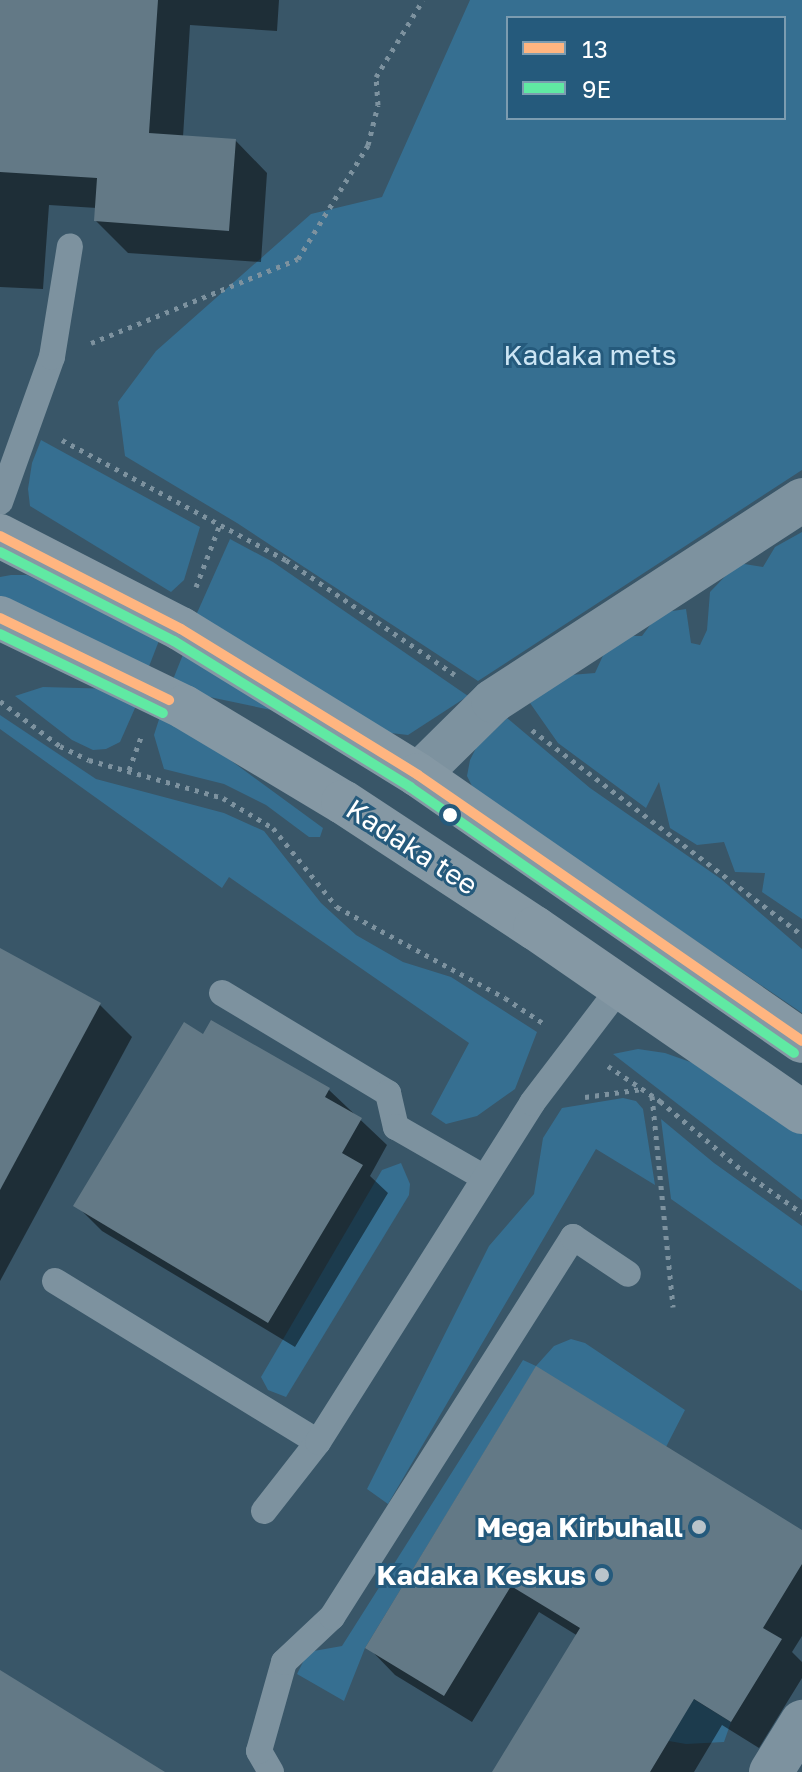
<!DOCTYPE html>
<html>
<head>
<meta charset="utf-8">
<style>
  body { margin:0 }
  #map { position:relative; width:802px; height:1772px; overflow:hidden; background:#395668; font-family:"Golos Text",sans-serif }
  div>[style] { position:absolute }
  .green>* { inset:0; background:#366f91 }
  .shadow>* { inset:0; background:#0007 }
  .building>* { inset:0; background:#637986 }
  .path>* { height:5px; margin-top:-2.5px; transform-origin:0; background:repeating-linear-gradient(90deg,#7d929f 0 4px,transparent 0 10px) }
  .service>* { height:26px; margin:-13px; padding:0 13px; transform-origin:13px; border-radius:13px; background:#7d929f }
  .minor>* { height:44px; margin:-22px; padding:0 22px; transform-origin:22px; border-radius:22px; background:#7d929f }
  .secondary>* { height:44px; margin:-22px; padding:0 22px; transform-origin:22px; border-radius:22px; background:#8598a4 }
  .bus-1>* { height:10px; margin:-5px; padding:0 5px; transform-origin:5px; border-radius:5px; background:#ffb580 }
  .bus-2>* { height:10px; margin:-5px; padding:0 5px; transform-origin:5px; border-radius:5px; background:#60e9a3 }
  .dots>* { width:22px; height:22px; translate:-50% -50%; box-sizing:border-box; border:4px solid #255a7c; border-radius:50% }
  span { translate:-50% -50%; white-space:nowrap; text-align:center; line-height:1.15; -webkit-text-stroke:6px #255a7c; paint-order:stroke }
  .park-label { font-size:28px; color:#cce5f4 }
  .street-label { font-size:28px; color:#fff }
  .poi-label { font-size:28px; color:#fff; font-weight:700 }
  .right { translate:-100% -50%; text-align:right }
  .legend { position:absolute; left:506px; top:16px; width:280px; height:104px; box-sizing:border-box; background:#255a7c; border:2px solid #7c9cb0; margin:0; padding:10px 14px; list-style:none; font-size:24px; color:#fff }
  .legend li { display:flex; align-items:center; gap:16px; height:40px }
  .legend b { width:40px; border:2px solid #7c9cb0 }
</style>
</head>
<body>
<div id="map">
  <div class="green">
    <div style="clip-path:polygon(evenodd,470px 0,802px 0,802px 470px,478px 681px,237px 523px,125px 456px,118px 402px,156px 351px,311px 214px,382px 197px,470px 0,508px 18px,784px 18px,784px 118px,508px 118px,508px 18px)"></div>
    <div style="clip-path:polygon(41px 440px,200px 527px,184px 580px,171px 592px,30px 506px,28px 489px,32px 463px)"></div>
    <div style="clip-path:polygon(802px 532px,802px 919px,762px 892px,765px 873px,735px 872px,724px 842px,697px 845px,670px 828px,659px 782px,646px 808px,558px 743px,530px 703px,558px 676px,595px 673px,612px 636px,642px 636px,659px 613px,686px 609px,691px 643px,700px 645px,707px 630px,710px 592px,738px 563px,763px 567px,775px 547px)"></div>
    <div style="clip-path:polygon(230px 539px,273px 562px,468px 696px,408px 735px,382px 732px,193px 622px)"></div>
    <div style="clip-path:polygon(11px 575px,27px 575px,160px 638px,148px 669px,0 599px,0 577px)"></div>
    <div style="clip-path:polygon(184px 652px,275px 702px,271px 710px,200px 695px,172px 682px)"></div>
    <div style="clip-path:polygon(43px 687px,117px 689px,139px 699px,120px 742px,106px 749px,93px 750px,72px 740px,15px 696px)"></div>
    <div style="clip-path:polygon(162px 710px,323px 828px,320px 837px,309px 837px,266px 805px,224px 784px,164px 769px,154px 735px)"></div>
    <div style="clip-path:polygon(0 715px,96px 779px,224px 813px,264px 831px,321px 903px,356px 935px,403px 962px,451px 977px,537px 1032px,515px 1089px,477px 1116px,446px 1124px,431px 1114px,469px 1043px,229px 877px,222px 888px,0 729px)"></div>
    <div style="clip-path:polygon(507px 718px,590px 788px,721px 879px,802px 949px,802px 1013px,474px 790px,467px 776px,470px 760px,476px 748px)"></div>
    <div style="clip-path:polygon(638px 1049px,665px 1053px,696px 1064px,802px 1126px,802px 1200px,613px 1054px)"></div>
    <div style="clip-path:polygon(623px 1098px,636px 1101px,643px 1109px,655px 1185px,596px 1149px,388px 1504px,367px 1489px,489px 1246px,534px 1194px,543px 1138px,562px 1108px)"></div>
    <div style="clip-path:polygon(661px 1119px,714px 1163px,802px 1226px,802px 1291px,671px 1199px)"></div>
    <div style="clip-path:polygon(401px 1163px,410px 1184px,409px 1195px,286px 1397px,268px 1390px,261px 1377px,382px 1170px)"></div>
    <div style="clip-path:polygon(571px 1339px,585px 1343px,685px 1410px,666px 1447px,536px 1367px,365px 1648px,344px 1701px,297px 1674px,308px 1652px,342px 1646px,523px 1360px,536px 1366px,554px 1346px)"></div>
    <div style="clip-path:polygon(677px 1689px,731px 1722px,724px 1742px,686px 1744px,669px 1741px,651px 1730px)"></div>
  </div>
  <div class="shadow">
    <div style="clip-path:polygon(0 0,279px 0,277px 31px,190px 25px,183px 137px,235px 140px,267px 173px,261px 262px,128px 253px,96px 221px,97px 208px,49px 205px,43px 289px,0 287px)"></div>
    <div style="clip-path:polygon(0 953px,100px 1005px,132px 1037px,0 1281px)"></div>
    <div style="clip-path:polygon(203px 1036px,329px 1090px,387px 1145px,370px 1176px,388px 1193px,295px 1347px,102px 1231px,76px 1205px)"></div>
    <div style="clip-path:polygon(537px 1369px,802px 1532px,802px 1636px,792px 1652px,802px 1662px,802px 1678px,759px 1748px,722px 1725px,694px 1772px,495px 1772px,578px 1636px,539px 1612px,472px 1722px,395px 1675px,368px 1647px)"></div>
  </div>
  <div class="building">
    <div style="clip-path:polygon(0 0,158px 0,149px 133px,236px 139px,229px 231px,94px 221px,97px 178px,0 172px)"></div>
    <div style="clip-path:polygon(0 948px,101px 1003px,0 1190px)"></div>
    <div style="clip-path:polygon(211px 1020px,330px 1088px,325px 1097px,362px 1118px,342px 1153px,363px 1165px,268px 1323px,73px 1206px,184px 1022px,203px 1034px)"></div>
    <div style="clip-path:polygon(536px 1366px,802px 1530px,802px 1564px,763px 1628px,782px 1639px,731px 1722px,694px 1699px,650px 1772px,492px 1772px,580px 1628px,511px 1586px,444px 1696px,365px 1648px)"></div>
    <div style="clip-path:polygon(0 1670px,165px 1772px,0 1772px)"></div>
  </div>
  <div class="path">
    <div style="left:91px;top:343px;width:223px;rotate:-22.1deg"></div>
    <div style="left:298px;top:259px;width:134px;rotate:-58.4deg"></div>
    <div style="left:368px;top:145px;width:41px;rotate:-76deg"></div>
    <div style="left:378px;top:105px;width:28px;rotate:-94deg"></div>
    <div style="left:376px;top:77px;width:90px;rotate:-58.6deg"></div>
    <div style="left:62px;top:440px;width:254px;rotate:28.2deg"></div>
    <div style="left:286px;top:560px;width:204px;rotate:34.2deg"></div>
    <div style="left:196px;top:587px;width:67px;rotate:-69.1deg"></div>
    <div style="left:0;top:701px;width:75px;rotate:36.9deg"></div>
    <div style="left:60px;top:746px;width:32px;rotate:26deg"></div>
    <div style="left:89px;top:760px;width:139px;rotate:15.8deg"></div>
    <div style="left:223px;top:798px;width:58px;rotate:31deg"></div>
    <div style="left:273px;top:828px;width:102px;rotate:51deg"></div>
    <div style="left:337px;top:907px;width:191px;rotate:28.4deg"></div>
    <div style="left:505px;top:998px;width:49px;rotate:33.4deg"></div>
    <div style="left:532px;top:730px;width:339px;rotate:37.2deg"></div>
    <div style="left:129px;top:770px;width:35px;rotate:-70deg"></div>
    <div style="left:608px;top:1066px;width:63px;rotate:33.9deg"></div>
    <div style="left:660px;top:1101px;width:110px;rotate:40.2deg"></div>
    <div style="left:744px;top:1172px;width:71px;rotate:35.3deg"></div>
    <div style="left:652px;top:1096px;width:212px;rotate:84.3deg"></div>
    <div style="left:585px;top:1097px;width:58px;rotate:-8deg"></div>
  </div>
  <div class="service">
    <div style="left:0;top:502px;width:154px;rotate:-70.3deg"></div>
    <div style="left:52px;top:357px;width:112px;rotate:-80.8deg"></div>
    <div style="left:222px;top:993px;width:194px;rotate:31.1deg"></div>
    <div style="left:388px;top:1093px;width:35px;rotate:77deg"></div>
    <div style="left:396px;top:1127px;width:100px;rotate:29.9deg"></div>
    <div style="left:55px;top:1281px;width:308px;rotate:31.5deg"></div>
    <div style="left:264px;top:1511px;width:88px;rotate:-52deg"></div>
    <div style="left:318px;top:1442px;width:401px;rotate:-57.7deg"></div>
    <div style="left:532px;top:1103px;width:147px;rotate:-52.7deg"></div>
    <div style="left:271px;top:1772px;width:24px;rotate:-120deg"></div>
    <div style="left:259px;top:1751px;width:92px;rotate:-74.3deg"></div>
    <div style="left:284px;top:1662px;width:66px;rotate:-43.2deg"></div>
    <div style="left:332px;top:1617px;width:450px;rotate:-57.6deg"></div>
    <div style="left:573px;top:1237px;width:66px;rotate:33.9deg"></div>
  </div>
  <div class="minor">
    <div style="left:418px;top:775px;width:105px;rotate:-44.6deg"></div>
    <div style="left:493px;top:701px;width:369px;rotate:-33deg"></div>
    <div style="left:771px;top:1772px;width:59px;rotate:-58.2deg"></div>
  </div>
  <div class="secondary">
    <div style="left:0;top:536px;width:203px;rotate:27.2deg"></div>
    <div style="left:181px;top:629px;width:278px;rotate:31.6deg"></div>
    <div style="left:418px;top:775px;width:467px;rotate:34.7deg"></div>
    <div style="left:0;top:618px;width:204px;rotate:25.8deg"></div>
    <div style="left:184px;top:707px;width:185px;rotate:30.9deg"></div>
    <div style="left:343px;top:802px;width:230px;rotate:33.3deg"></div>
    <div style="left:535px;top:928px;width:324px;rotate:34.6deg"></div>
  </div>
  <div class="bus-1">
    <div style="left:0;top:536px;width:203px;rotate:27.2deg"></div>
    <div style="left:181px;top:629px;width:278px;rotate:31.6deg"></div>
    <div style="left:418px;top:775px;width:467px;rotate:34.7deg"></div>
    <div style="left:0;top:618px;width:188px;rotate:25.9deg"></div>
  </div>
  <div class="bus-2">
    <div style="left:0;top:552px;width:195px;rotate:27.1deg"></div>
    <div style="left:174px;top:641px;width:278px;rotate:31.7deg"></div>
    <div style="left:410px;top:787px;width:467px;rotate:34.7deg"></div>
    <div style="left:0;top:634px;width:181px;rotate:25.9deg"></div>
  </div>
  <div class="dots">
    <div style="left:450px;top:815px;background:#fff"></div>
    <div style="left:699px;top:1527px;background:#bac4ca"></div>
    <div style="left:602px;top:1575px;background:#bac4ca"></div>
  </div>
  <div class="park-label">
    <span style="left:590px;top:355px">Kadaka mets</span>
  </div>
  <div class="street-label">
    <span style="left:412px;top:847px;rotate:33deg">Kadaka tee</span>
  </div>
  <div class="poi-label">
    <span class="right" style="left:683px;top:1527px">Mega Kirbuhall</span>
    <span class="right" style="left:586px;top:1575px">Kadaka Keskus</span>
  </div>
  <ul class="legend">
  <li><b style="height:10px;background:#ffb580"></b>13</li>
  <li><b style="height:10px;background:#60e9a3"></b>9E</li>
  </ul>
</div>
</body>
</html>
